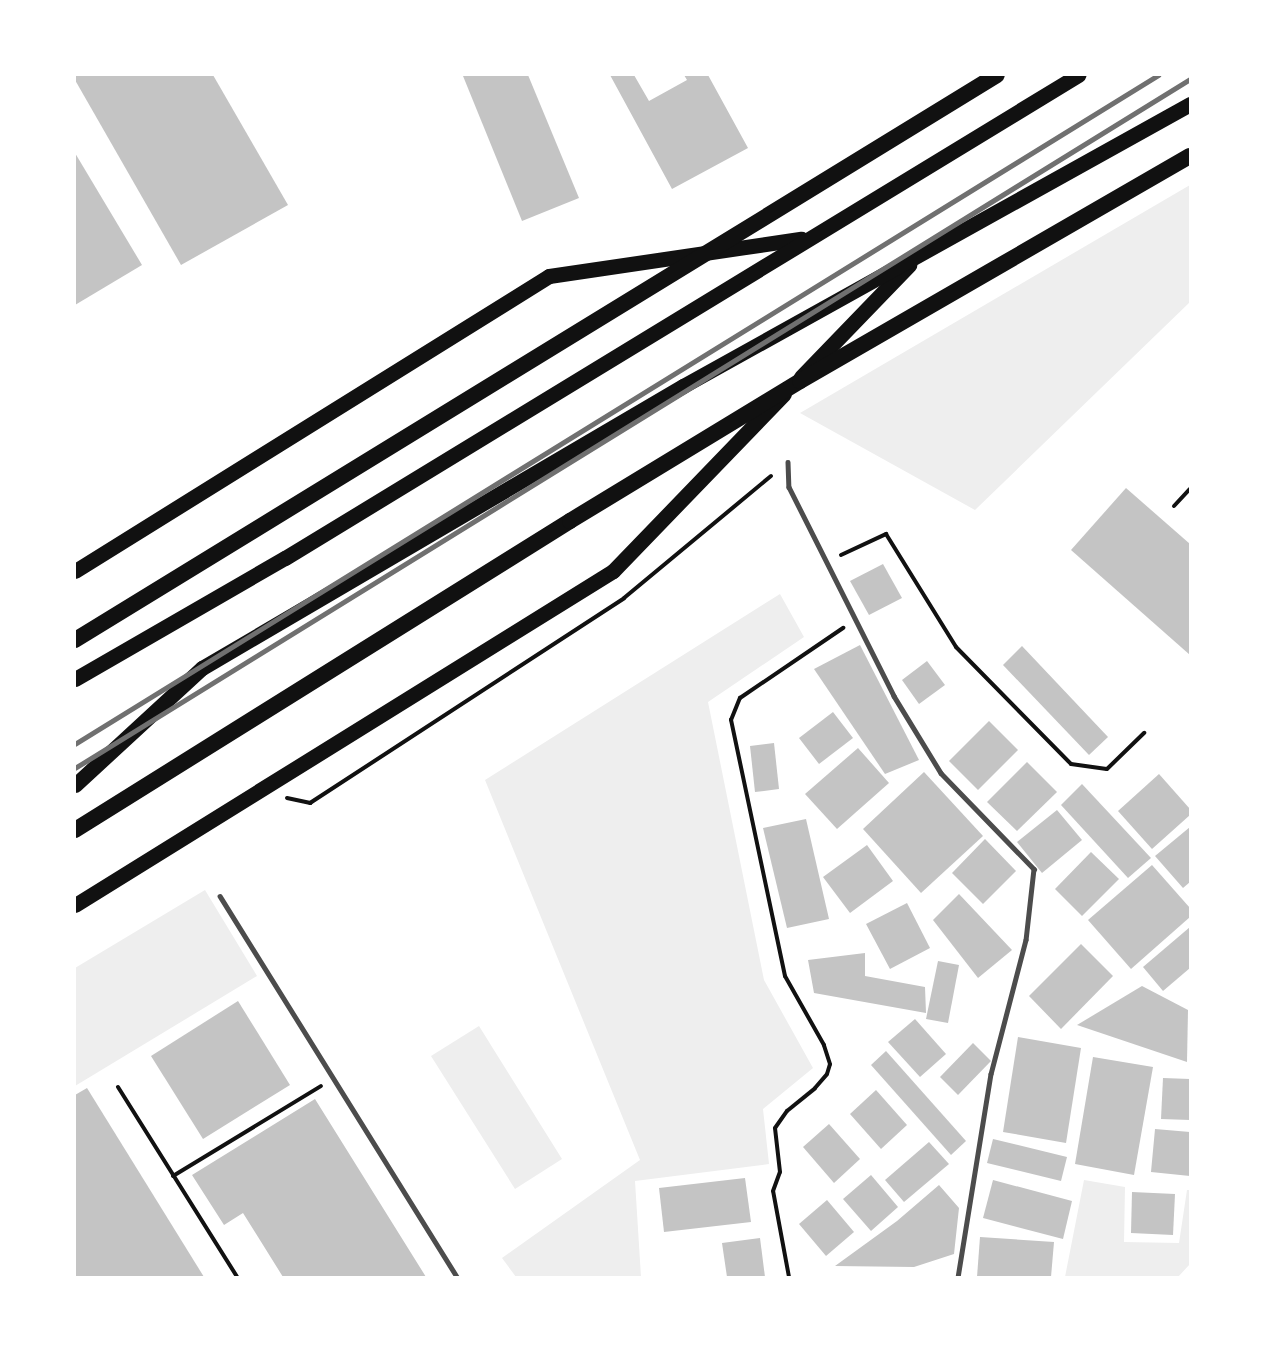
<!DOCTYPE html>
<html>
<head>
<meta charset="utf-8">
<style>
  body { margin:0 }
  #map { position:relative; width:1265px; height:1352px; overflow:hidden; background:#fff; font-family:"Golos Text",sans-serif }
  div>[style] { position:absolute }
  .green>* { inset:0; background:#eee }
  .building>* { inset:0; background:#c4c4c4 }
  .path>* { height:4px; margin:-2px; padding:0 2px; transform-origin:2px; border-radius:2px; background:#111 }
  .service>* { height:4.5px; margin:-2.25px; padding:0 2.25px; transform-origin:2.25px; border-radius:2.25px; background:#4c4c4c }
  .primary>* { height:15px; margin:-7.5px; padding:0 7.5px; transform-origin:7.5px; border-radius:7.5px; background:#111 }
  .trunk>* { height:16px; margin:-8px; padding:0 8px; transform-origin:8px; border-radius:8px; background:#111 }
  .rail>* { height:4.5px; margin:-2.25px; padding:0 2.25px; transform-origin:2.25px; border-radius:2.25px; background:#707070 }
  span { translate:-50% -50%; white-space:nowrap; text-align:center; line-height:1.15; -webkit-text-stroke:4.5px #fff; paint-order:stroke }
  .frame { position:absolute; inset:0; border:76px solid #fff; pointer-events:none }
</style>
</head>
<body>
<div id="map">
  <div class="green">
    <div style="clip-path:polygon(1190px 185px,1190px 302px,975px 510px,800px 413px)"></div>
    <div style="clip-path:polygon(780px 594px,804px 637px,708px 702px,764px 980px,813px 1068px,763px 1109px,769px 1164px,635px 1181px,641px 1277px,516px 1277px,502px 1258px,640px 1160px,485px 780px)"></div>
    <div style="clip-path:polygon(205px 890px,257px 976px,75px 1086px,75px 968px)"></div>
    <div style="clip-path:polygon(479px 1026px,562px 1159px,515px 1189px,431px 1056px)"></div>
    <div style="clip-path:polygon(1084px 1180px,1125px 1187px,1124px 1242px,1179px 1243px,1187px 1190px,1190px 1190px,1190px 1264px,1178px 1277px,1065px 1277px)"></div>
  </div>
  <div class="building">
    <div style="clip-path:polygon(75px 75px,213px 75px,288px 205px,181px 265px,75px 80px)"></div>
    <div style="clip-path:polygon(466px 75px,528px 75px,579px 198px,522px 221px,463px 76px)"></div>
    <div style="clip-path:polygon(610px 75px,634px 75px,649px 101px,687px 80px,684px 75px,708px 75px,748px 148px,672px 189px)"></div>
    <div style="clip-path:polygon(75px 153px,142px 265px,75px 305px)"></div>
    <div style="clip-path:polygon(1126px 488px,1190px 544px,1190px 655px,1071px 550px)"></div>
    <div style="clip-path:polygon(883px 564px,902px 598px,869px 615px,850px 581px)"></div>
    <div style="clip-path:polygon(860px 645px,919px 760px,885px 774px,814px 669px)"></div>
    <div style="clip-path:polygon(1022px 646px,1108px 737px,1089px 755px,1003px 665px)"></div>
    <div style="clip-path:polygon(927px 661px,945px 685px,919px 704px,902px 680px)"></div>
    <div style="clip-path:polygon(833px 712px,853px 738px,819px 764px,799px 738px)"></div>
    <div style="clip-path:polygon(989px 721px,1018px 750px,978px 790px,949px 761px)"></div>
    <div style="clip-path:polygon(774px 743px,779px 789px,755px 792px,750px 746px)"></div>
    <div style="clip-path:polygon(858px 748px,889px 783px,837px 829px,805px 794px)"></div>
    <div style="clip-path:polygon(1027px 762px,1057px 792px,1017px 831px,987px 802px)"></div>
    <div style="clip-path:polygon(924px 772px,983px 836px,921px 893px,863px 829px)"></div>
    <div style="clip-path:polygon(1159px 774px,1190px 809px,1190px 815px,1152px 849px,1118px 811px)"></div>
    <div style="clip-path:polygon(1082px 784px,1151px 858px,1128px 878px,1061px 805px)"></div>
    <div style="clip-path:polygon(1057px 810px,1082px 840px,1042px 873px,1017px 842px)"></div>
    <div style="clip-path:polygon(806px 819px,829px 919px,787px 928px,763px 828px)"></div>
    <div style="clip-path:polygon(1190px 827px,1190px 882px,1183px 888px,1155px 856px)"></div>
    <div style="clip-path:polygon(985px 839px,1016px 871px,983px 904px,952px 873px)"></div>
    <div style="clip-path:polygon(867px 845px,893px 881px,850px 913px,823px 877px)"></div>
    <div style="clip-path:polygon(1091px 852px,1119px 879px,1082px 916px,1055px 889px)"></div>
    <div style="clip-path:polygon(1152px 865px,1190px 908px,1190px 917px,1131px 969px,1088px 920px)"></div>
    <div style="clip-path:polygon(959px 894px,1012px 950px,978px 978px,933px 920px)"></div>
    <div style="clip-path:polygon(907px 903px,930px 948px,890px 969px,866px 924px)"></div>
    <div style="clip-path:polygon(1190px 927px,1190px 968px,1163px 991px,1143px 967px)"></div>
    <div style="clip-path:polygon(1081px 944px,1113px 976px,1061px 1029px,1029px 996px)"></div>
    <div style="clip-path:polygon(865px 953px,865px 976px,925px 987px,926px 1013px,814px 993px,808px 960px)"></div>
    <div style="clip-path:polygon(938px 961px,959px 965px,948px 1023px,926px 1019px)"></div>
    <div style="clip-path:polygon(1142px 986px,1188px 1010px,1187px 1062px,1077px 1025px)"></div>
    <div style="clip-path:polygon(238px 1001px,290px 1085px,203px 1139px,151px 1056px)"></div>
    <div style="clip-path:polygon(915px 1019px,946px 1054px,920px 1077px,888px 1042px)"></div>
    <div style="clip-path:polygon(1018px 1037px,1081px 1048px,1066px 1143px,1003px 1132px)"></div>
    <div style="clip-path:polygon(973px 1043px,991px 1061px,958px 1095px,940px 1077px)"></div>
    <div style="clip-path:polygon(886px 1051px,966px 1141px,951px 1155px,871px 1065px)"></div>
    <div style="clip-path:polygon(1093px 1057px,1153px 1067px,1134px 1175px,1075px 1164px)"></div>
    <div style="clip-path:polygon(1163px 1078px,1190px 1079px,1190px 1120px,1161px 1119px)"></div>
    <div style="clip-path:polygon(87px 1088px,204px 1277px,76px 1277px,75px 1275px,75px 1095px)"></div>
    <div style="clip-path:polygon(876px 1090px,907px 1125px,881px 1149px,850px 1114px)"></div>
    <div style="clip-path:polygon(315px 1099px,426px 1277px,283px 1277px,243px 1213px,224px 1225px,192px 1175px)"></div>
    <div style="clip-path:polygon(829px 1124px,860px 1159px,834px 1183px,803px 1147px)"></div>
    <div style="clip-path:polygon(1155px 1129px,1190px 1132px,1190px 1176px,1151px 1172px)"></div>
    <div style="clip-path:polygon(993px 1139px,1067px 1157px,1061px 1181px,987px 1163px)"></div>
    <div style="clip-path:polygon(929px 1142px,949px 1164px,904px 1202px,885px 1180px)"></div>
    <div style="clip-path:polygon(871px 1175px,898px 1207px,871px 1231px,843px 1199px)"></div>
    <div style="clip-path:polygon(745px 1178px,751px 1222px,664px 1232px,659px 1188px)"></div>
    <div style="clip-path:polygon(993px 1180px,1072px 1201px,1063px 1239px,983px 1218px)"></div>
    <div style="clip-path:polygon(939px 1185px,959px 1208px,954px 1254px,914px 1267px,835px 1266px,897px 1221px)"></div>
    <div style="clip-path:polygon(1132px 1192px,1175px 1194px,1173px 1235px,1131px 1233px)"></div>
    <div style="clip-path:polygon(827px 1200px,854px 1232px,826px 1256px,799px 1224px)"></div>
    <div style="clip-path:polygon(980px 1237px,1054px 1242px,1051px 1277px,977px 1277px)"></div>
    <div style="clip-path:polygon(760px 1238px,765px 1277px,727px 1277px,722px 1243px)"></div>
  </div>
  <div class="path">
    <div style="left:1174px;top:506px;width:23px;rotate:-47deg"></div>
    <div style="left:841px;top:555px;width:50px;rotate:-25deg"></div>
    <div style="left:886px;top:534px;width:133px;rotate:58.2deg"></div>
    <div style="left:956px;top:647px;width:164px;rotate:45.5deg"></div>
    <div style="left:1071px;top:764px;width:36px;rotate:8deg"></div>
    <div style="left:1107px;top:769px;width:52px;rotate:-44.2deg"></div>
    <div style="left:287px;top:798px;width:24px;rotate:12deg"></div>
    <div style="left:310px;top:803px;width:375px;rotate:-33.1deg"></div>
    <div style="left:624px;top:598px;width:191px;rotate:-39.7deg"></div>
    <div style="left:118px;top:1087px;width:224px;rotate:57.9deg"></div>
    <div style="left:173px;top:1176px;width:173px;rotate:-31.3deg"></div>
    <div style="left:789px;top:1277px;width:87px;rotate:-100.5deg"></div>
    <div style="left:773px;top:1191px;width:20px;rotate:-70deg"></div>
    <div style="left:780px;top:1172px;width:44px;rotate:-96.5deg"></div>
    <div style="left:775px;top:1128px;width:21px;rotate:-55deg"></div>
    <div style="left:787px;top:1111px;width:36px;rotate:-39deg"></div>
    <div style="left:815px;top:1088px;width:18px;rotate:-49deg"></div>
    <div style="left:827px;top:1074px;width:10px;rotate:-73deg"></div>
    <div style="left:830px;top:1064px;width:20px;rotate:-108deg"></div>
    <div style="left:824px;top:1045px;width:79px;rotate:-119.5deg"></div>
    <div style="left:785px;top:976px;width:262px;rotate:-101.9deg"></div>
    <div style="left:731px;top:720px;width:24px;rotate:-68deg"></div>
    <div style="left:740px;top:698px;width:125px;rotate:-34.2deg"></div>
  </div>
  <div class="service">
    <div style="left:788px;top:462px;width:25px;rotate:88deg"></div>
    <div style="left:789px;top:487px;width:234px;rotate:63.3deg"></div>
    <div style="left:894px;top:696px;width:90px;rotate:58.6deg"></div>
    <div style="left:941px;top:773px;width:134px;rotate:45.9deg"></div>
    <div style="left:1034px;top:869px;width:71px;rotate:96.4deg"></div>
    <div style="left:1026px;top:940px;width:138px;rotate:104.6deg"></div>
    <div style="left:991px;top:1074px;width:206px;rotate:99.2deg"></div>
    <div style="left:220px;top:896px;width:449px;rotate:58.1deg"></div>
  </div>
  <div class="primary">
    <div style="left:801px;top:377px;width:156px;rotate:-46deg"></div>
    <div style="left:75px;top:571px;width:558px;rotate:-31.9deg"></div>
    <div style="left:549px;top:276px;width:255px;rotate:-8.4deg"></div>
    <div style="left:75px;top:679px;width:242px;rotate:-30deg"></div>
    <div style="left:285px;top:558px;width:929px;rotate:-31.34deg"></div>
    <div style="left:75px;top:785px;width:173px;rotate:-42.7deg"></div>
    <div style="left:202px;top:668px;width:558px;rotate:-30.38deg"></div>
    <div style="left:683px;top:386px;width:580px;rotate:-29.08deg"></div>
    <div style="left:75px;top:905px;width:633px;rotate:-31.83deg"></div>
    <div style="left:613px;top:571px;width:246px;rotate:-46deg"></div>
  </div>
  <div class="trunk">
    <div style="left:75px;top:640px;width:1081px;rotate:-31.5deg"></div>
    <div style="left:75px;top:830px;width:584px;rotate:-31.97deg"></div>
    <div style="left:570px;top:521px;width:269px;rotate:-31.3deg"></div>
    <div style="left:800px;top:381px;width:450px;rotate:-30deg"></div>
  </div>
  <div class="rail">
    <div style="left:75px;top:744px;width:1273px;rotate:-31.7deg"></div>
    <div style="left:75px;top:768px;width:1311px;rotate:-31.71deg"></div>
  </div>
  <div class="frame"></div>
</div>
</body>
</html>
